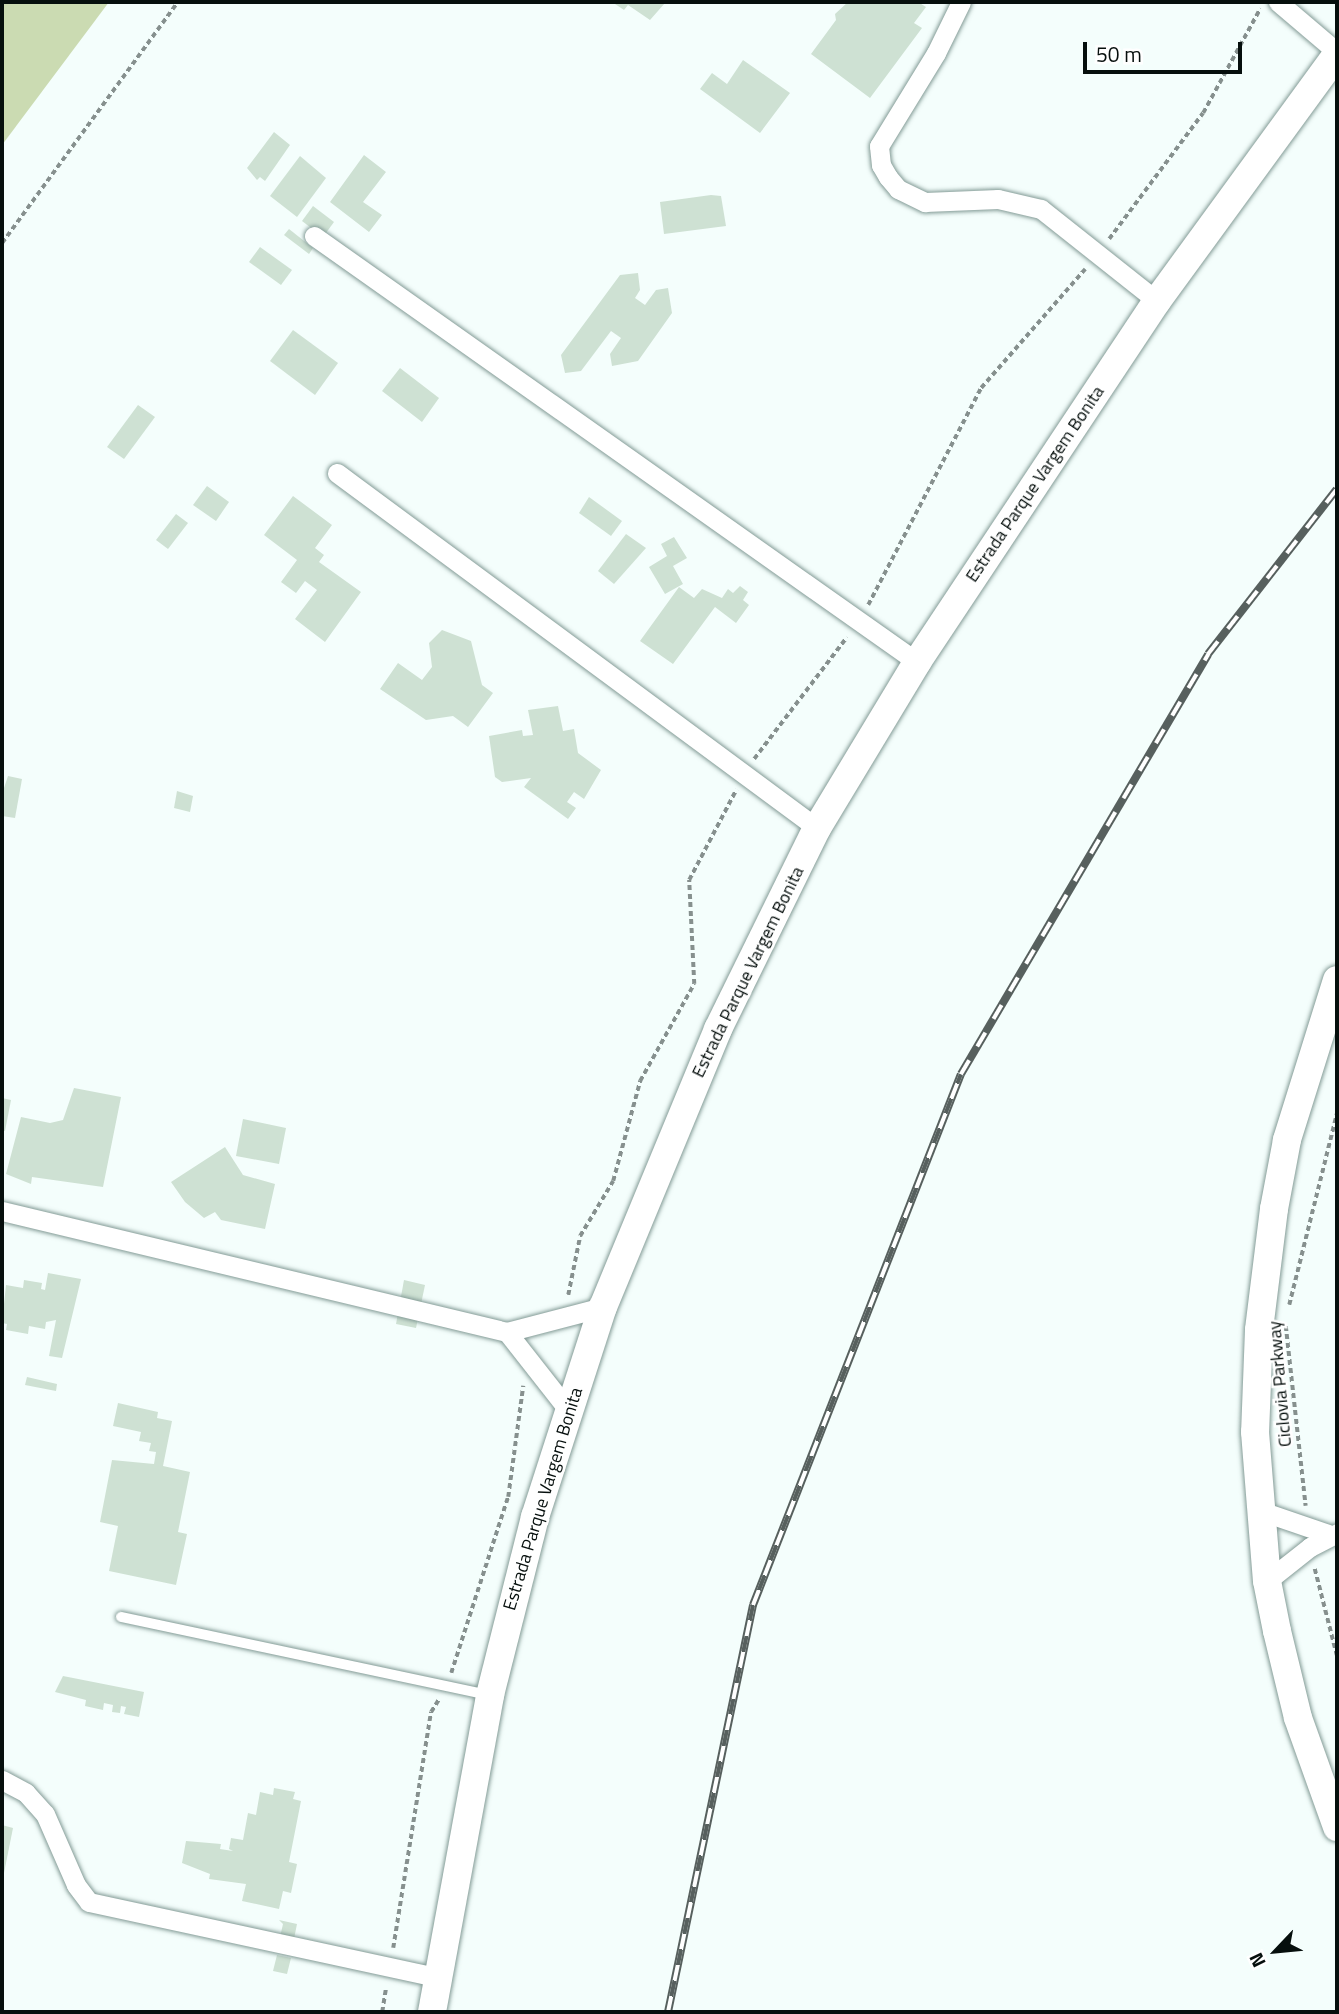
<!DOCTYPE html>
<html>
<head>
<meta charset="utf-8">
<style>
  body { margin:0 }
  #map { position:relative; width:1339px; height:2014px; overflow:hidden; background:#f4fefc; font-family:"Titillium Web",sans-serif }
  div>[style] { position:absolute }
  .green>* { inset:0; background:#cbdbb2 }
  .building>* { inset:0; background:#cee1d3 }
  .path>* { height:3.5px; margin-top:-1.75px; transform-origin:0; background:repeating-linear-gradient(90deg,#86908e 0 5px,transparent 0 8.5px) }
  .roads { filter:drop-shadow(0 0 2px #839b96) drop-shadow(0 0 2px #839b96) }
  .lane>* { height:10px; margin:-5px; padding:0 5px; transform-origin:5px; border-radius:5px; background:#fff }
  .street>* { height:19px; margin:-9.5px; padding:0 9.5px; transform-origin:9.5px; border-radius:9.5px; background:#fff }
  .secondary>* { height:28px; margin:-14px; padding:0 14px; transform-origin:14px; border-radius:14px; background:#fff }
  .rail>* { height:8px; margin-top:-4px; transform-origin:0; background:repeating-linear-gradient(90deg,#fff 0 16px,#57605e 0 32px); box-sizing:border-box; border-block:2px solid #57605e }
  span { translate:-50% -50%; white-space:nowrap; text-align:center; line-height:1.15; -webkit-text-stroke:5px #fff; paint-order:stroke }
  .street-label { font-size:18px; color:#060f0d }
  .frame { position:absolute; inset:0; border:4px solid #060f0d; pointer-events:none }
  .north { position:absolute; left:1241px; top:1916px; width:70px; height:70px; -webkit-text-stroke:5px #fff; paint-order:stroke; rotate:244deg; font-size:19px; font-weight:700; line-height:28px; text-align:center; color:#060f0d }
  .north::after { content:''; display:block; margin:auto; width:24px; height:32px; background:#060f0d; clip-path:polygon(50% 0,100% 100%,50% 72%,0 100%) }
  .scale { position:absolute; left:1083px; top:42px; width:159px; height:32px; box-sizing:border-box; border:4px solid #060f0d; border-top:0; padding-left:9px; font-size:21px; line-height:24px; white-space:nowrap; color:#060f0d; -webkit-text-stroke:5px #fff; paint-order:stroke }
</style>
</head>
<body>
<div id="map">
  <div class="green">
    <div style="clip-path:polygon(2px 2px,109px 2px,2px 145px)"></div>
  </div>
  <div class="building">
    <div style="clip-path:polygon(612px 2px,663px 2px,665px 3px,650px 20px,628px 5px,624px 10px)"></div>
    <div style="clip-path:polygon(848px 2px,918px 2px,926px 7px,914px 23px,922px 28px,870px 98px,811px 54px,836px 20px,835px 14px)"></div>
    <div style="clip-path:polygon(743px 60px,790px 93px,760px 133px,700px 89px,712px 73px,727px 84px)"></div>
    <div style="clip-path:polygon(274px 132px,290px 145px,265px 181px,260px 177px,257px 180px,247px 168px)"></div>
    <div style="clip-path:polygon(364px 155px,386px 172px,363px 202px,382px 215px,369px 232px,330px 202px)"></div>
    <div style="clip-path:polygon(300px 156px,326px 178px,297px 217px,270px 196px)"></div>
    <div style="clip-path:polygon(711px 195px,721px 196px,726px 226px,664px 234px,660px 202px)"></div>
    <div style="clip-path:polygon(313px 206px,334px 222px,323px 237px,302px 221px)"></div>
    <div style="clip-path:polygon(289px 229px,313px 248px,309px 254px,284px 235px)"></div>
    <div style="clip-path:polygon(260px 247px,292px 270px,281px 285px,249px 262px)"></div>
    <div style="clip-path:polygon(638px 273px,640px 290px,635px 298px,645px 305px,656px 290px,668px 288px,672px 313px,638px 361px,612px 366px,610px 354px,621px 338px,611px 331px,581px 371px,565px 373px,561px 355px,620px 275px)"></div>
    <div style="clip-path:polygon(293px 330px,338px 363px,315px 395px,270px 361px)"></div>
    <div style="clip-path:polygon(400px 368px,439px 398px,422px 422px,382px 391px)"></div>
    <div style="clip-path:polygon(138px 405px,155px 417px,124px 459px,107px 447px)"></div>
    <div style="clip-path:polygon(207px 486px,229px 502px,216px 521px,193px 505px)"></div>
    <div style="clip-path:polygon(293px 496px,332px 525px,315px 548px,324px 555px,319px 562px,361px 592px,325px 642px,295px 619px,317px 590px,305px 581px,296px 593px,281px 582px,297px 560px,264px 535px)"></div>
    <div style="clip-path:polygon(589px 497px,622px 521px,611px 536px,579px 513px)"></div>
    <div style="clip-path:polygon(176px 514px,188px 523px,168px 549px,156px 540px)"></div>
    <div style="clip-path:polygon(626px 534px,646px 548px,614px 584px,598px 571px)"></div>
    <div style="clip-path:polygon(674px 537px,687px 558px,673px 566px,683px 584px,665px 594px,649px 567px,667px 556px,661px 544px)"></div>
    <div style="clip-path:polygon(740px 586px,748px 592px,743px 600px,749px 605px,736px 623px,715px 607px,673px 664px,640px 641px,679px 587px,694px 598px,702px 589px,722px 598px,728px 589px,733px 593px)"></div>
    <div style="clip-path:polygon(442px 630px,471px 641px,482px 685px,493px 693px,468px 727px,453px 716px,426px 720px,380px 689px,398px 663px,422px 680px,432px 667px,429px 643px)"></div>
    <div style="clip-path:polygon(558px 706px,563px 731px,574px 729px,578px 753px,601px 770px,584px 799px,574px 792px,567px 802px,576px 808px,568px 819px,524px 787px,531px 778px,502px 782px,495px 777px,489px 736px,522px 730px,523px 736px,533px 735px,528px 710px)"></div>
    <div style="clip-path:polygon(8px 776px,22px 779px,15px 818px,2px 816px,2px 794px)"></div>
    <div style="clip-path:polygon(177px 791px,193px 796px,190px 812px,174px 808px)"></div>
    <div style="clip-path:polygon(74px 1088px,121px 1097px,103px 1187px,32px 1177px,31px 1184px,6px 1174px,21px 1117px,50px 1123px,63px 1120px)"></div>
    <div style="clip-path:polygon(2px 1098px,11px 1100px,5px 1131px,2px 1130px)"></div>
    <div style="clip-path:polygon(243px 1119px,286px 1128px,279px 1164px,236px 1156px)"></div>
    <div style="clip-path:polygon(225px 1147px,243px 1175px,275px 1184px,265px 1229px,221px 1220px,215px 1212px,204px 1218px,185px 1202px,171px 1182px)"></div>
    <div style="clip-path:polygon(48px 1273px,81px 1279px,62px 1358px,49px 1356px,56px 1320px,46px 1322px,45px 1329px,29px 1326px,28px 1334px,6px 1330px,7px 1324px,2px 1323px,6px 1285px,23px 1288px,24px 1280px,42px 1283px,41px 1289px,45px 1290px)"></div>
    <div style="clip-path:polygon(404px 1280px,425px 1285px,416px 1328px,396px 1324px)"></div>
    <div style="clip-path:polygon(27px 1377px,57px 1384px,56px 1391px,25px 1385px)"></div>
    <div style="clip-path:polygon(118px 1403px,158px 1412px,157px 1418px,172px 1421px,163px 1466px,190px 1472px,178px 1532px,187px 1534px,176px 1585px,109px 1571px,118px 1526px,100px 1522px,112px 1460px,154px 1464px,156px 1452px,149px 1451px,151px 1443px,139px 1441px,141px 1432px,113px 1426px)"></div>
    <div style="clip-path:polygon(63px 1676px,144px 1692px,139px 1717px,124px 1714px,126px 1707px,121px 1706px,120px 1713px,112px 1712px,113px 1705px,104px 1703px,103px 1710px,85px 1706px,86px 1700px,55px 1692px)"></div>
    <div style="clip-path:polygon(274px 1788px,295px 1792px,293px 1799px,301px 1801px,289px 1862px,297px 1864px,291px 1893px,283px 1891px,279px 1909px,242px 1901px,246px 1884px,209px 1879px,210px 1874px,182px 1863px,186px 1841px,221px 1844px,220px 1849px,233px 1851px,229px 1849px,231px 1838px,243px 1840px,248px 1813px,256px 1815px,260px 1792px,273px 1795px)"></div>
    <div style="clip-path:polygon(2px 1825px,13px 1828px,3px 1878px,2px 1878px)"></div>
    <div style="clip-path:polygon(279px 1920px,297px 1924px,294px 1939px,280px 1937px,283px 1924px)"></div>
    <div style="clip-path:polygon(277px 1955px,291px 1958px,287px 1974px,273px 1971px)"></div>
  </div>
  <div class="path">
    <div style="left:1109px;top:239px;width:157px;rotate:-53.3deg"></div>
    <div style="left:1203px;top:113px;width:119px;rotate:-61.3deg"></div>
    <div style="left:2px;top:243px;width:298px;rotate:-53.9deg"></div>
    <div style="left:868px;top:605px;width:245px;rotate:-62.5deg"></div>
    <div style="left:981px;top:388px;width:158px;rotate:-48.8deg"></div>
    <div style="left:754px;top:759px;width:153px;rotate:-52.7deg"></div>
    <div style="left:568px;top:1295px;width:60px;rotate:-78.5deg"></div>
    <div style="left:580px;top:1236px;width:64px;rotate:-59deg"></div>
    <div style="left:613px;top:1181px;width:104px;rotate:-74.9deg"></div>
    <div style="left:640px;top:1081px;width:111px;rotate:-60.9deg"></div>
    <div style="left:694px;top:984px;width:104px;rotate:-92.8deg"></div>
    <div style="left:689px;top:880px;width:102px;rotate:-62.4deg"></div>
    <div style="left:1289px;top:1305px;width:199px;rotate:-76deg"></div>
    <div style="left:1286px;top:1326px;width:181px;rotate:83.7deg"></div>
    <div style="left:1315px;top:1569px;width:89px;rotate:75.7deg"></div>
    <div style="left:451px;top:1673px;width:185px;rotate:-72.1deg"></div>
    <div style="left:508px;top:1497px;width:112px;rotate:-82.3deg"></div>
    <div style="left:393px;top:1948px;width:239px;rotate:-80.9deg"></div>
    <div style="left:431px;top:1712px;width:15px;rotate:-58deg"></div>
    <div style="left:382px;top:2012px;width:25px;rotate:-81deg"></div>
  </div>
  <div class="roads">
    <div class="lane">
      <div style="left:121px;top:1617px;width:376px;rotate:12deg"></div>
    </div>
    <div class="street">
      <div style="left:961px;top:2px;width:57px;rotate:116.1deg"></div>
      <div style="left:936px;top:53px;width:109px;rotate:121.5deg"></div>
      <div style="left:879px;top:146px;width:19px;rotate:84deg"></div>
      <div style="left:881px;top:165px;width:14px;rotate:60deg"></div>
      <div style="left:888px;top:177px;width:16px;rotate:50deg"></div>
      <div style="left:898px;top:189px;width:30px;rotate:26deg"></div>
      <div style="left:925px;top:202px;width:73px;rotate:-2.4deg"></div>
      <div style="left:998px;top:199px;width:44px;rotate:13.1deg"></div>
      <div style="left:1041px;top:209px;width:148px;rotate:38.4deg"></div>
      <div style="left:1278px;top:2px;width:77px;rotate:40.3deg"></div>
      <div style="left:314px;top:236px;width:738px;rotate:35.24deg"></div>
      <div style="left:337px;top:473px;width:597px;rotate:36.49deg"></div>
      <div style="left:2px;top:1211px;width:519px;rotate:13.47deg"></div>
      <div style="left:507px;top:1332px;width:99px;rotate:-14.6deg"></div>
      <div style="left:507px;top:1332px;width:100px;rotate:51.9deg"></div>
      <div style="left:1261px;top:1511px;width:71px;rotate:18.9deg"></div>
      <div style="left:1267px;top:1581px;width:55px;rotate:-38.3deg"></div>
      <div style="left:1310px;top:1547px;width:30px;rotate:-27deg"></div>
      <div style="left:2px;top:1780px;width:27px;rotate:28deg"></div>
      <div style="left:26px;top:1793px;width:28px;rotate:48deg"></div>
      <div style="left:45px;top:1814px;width:77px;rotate:66.4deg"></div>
      <div style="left:76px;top:1885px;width:21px;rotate:53deg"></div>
      <div style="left:89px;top:1902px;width:355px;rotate:12.2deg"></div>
    </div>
    <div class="secondary">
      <div style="left:1337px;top:980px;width:168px;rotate:107.4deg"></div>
      <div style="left:1287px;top:1140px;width:70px;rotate:100.7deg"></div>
      <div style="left:1274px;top:1209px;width:122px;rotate:97.1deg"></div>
      <div style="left:1259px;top:1330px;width:102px;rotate:92.2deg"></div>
      <div style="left:1255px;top:1432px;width:149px;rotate:85.4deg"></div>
      <div style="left:1267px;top:1581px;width:51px;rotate:78.7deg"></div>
      <div style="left:1277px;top:1631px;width:89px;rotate:76.4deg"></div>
      <div style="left:1298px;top:1718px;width:116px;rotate:70.3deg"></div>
      <div style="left:432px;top:2012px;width:322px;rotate:-79.6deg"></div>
      <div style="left:490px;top:1695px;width:184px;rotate:-75.8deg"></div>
      <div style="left:535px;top:1517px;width:221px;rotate:-72.1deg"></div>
      <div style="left:603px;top:1307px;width:301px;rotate:-67.5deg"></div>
      <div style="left:718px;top:1029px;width:224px;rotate:-63.8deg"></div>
      <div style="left:817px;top:828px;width:194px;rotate:-58.9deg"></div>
      <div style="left:917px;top:662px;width:433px;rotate:-56.4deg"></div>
      <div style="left:1157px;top:301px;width:306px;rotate:-53.9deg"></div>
    </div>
  </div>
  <div class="rail">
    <div style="left:668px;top:2012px;width:416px;rotate:-78.2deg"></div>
    <div style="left:753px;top:1605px;width:570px;rotate:-68.61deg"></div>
    <div style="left:961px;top:1074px;width:487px;rotate:-59.5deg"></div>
    <div style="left:1208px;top:654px;width:209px;rotate:-52deg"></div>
  </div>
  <div class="street-label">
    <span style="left:1035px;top:484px;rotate:-56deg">Estrada Parque Vargem Bonita</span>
    <span style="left:748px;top:972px;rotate:-64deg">Estrada Parque Vargem Bonita</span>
    <span style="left:1280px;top:1384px;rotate:-95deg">Ciclovia Parkway</span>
    <span style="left:543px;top:1499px;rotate:-73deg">Estrada Parque Vargem Bonita</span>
  </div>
  <div class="frame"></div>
  <div class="north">N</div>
  <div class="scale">50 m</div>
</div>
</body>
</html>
